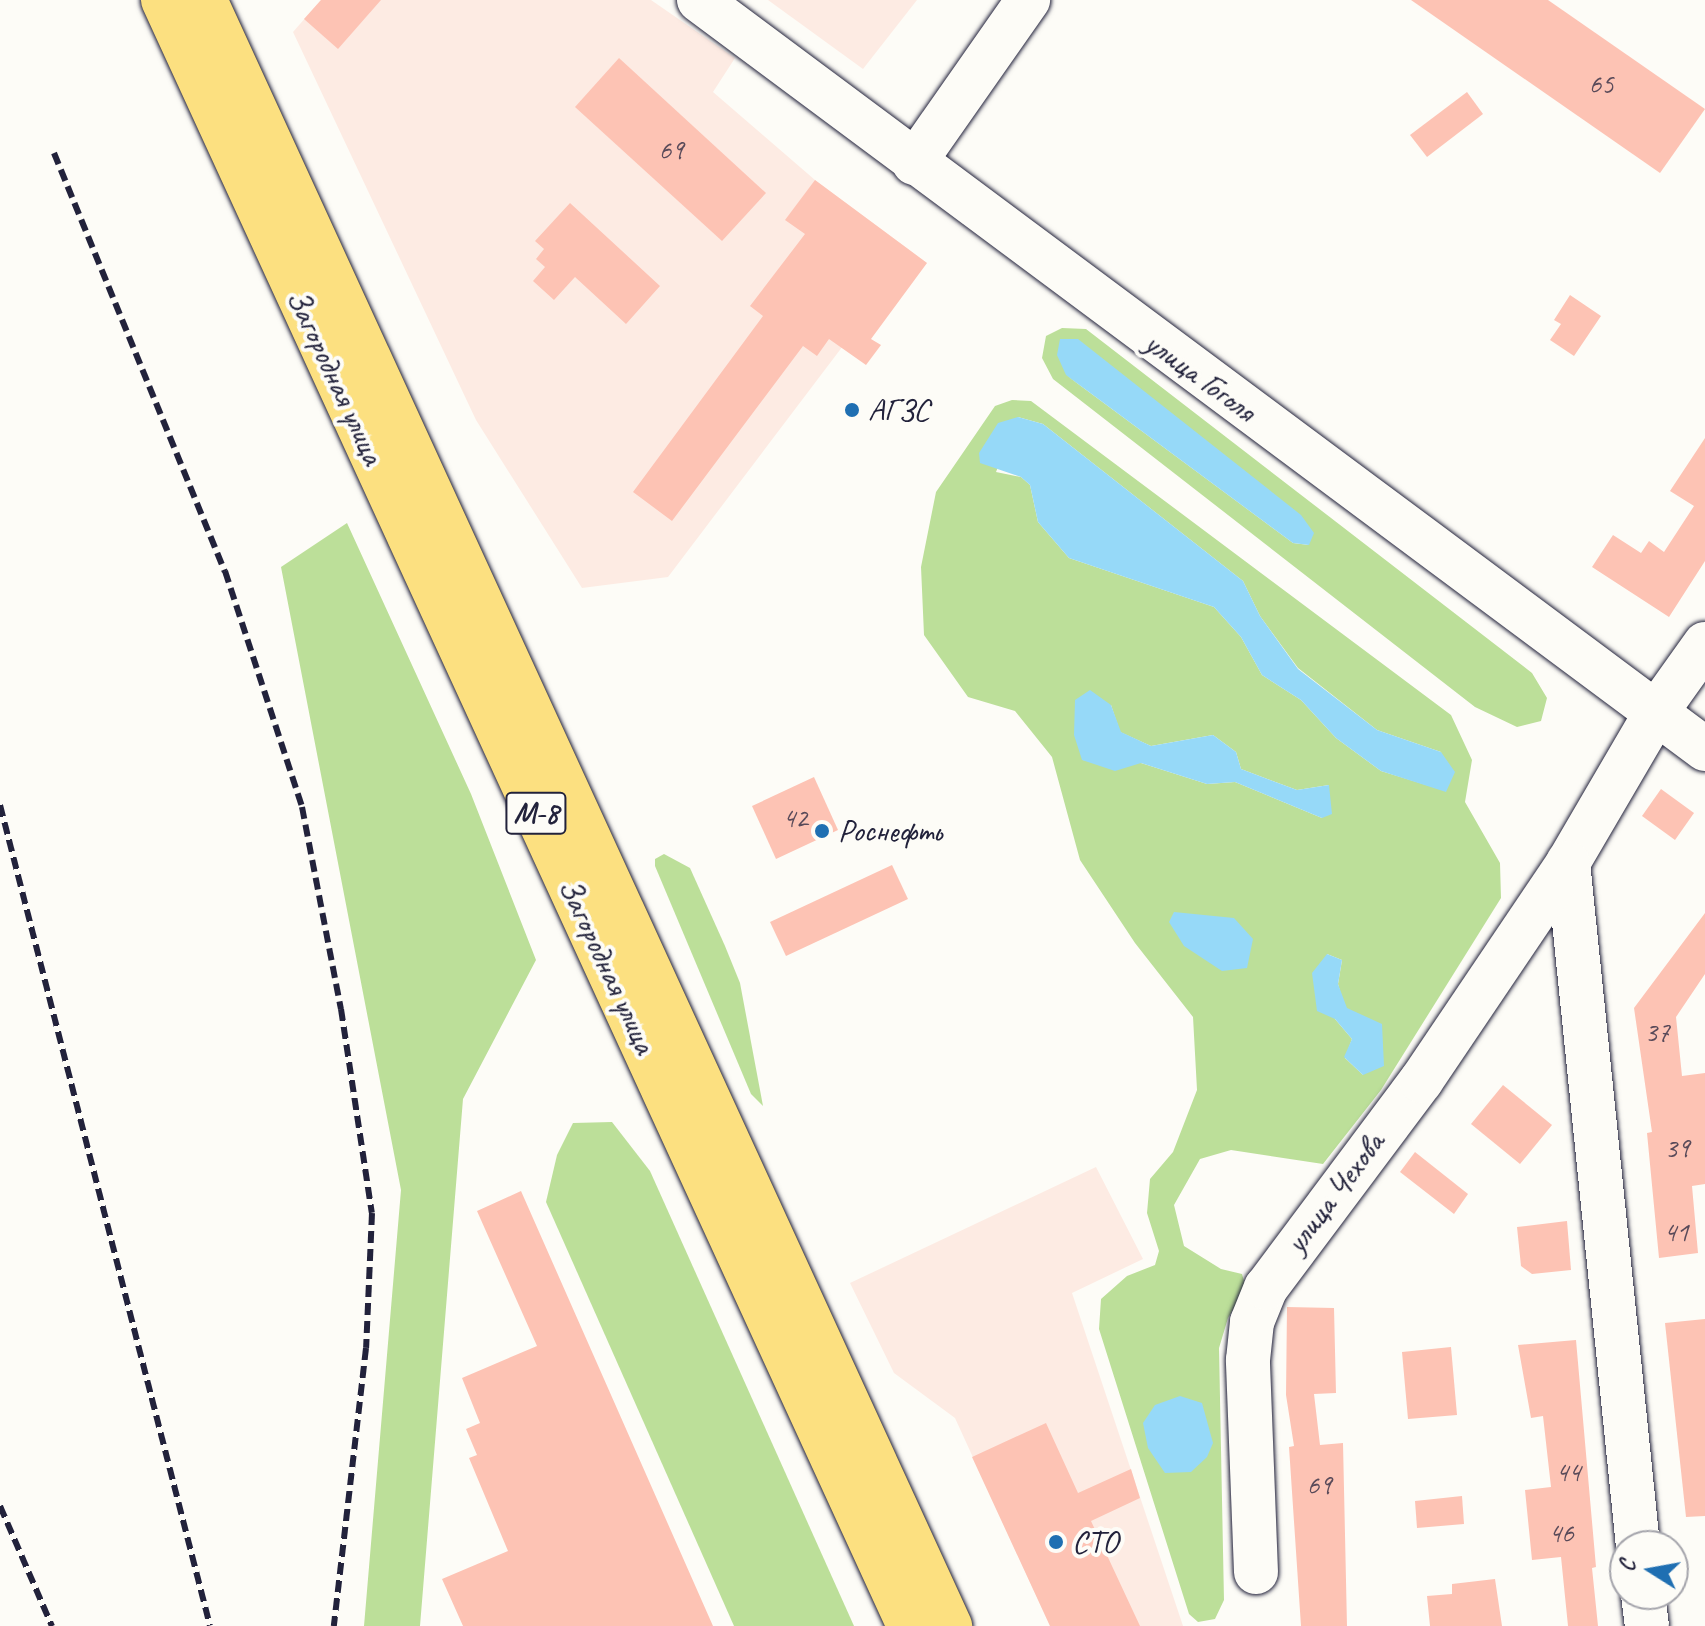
<!DOCTYPE html>
<html>
<head>
<meta charset="utf-8">
<style>
  body { margin:0 }
  #map { position:relative; width:1705px; height:1626px; overflow:hidden; background:#fdfcf7; font-family:Caveat,sans-serif }
  div>[style] { position:absolute }
  .built>* { inset:0; background:#fdebe3 }
  .green>* { inset:0; background:#bcdf99 }
  .water>* { inset:0; background:#96d9f8 }
  .building>* { inset:0; background:#fdc3b4 }
  .roads { filter:drop-shadow(0 0 2px #22223b) drop-shadow(0 0 2px #22223b) }
  .minor>* { height:44px; margin:-22px; padding:0 22px; transform-origin:22px; border-radius:22px; background:#fdfcf7 }
  .highway>* { height:44px; margin:-22px; padding:0 22px; transform-origin:22px; border-radius:22px; background:#fce080 }
  .rail>* { height:6px; margin-top:-3px; transform-origin:0; background:repeating-linear-gradient(90deg,#22223b 0 12px,transparent 0 18px) }
  .dots>* { width:22px; height:22px; translate:-50% -50%; box-sizing:border-box; border:4px solid #fdfcf7; border-radius:50% }
  span { translate:-50% -50%; white-space:nowrap; text-align:center; line-height:1.15; -webkit-text-stroke:8px #fdfcf7; paint-order:stroke }
  .number-label { font-size:28px; color:#594a59 }
  .number-label span { -webkit-text-stroke-width:0 }
  .shield-label span { padding:2px 6px; background:#fdfcf7; border:2px solid; border-radius:6px; -webkit-text-stroke-width:0 }
  .shield-label { font-size:30px; color:#22223b; font-weight:700 }
  .street-label { font-size:32px; color:#22223b }
  .poi-label { font-size:32px; color:#22223b }
  .left { translate:0 -50%; text-align:left }
  .north { position:absolute; left:1609px; top:1530px; width:80px; height:80px; box-sizing:border-box; background:#fdfcf7; border:2px solid #a5a5ac; border-radius:50%; rotate:281deg; font-size:22px; font-weight:700; line-height:32px; text-align:center; color:#22223b }
  .north::after { content:''; display:block; margin:auto; width:28px; height:36px; background:#1f6fb2; clip-path:polygon(50% 0,100% 100%,50% 72%,0 100%) }
</style>
</head>
<body>
<div id="map">
  <div class="built">
    <div style="clip-path:polygon(321px 0,651px 0,735px 58px,713px 92px,815px 180px,927px 263px,877px 301px,668px 577px,582px 588px,476px 420px,293px 32px)"></div>
    <div style="clip-path:polygon(768px 0,917px 0,863px 69px)"></div>
    <div style="clip-path:polygon(1096px 1167px,1143px 1259px,1072px 1293px,1183px 1626px,1050px 1626px,955px 1418px,894px 1373px,850px 1283px)"></div>
  </div>
  <div class="green">
    <div style="clip-path:polygon(evenodd,1062px 328px,1086px 329px,1532px 673px,1547px 698px,1541px 721px,1517px 727px,1475px 707px,1053px 379px,1042px 358px,1046px 336px,1062px 328px,1066px 375px,1309px 545px,1293px 543px,1066px 375px)"></div>
    <div style="clip-path:polygon(evenodd,1012px 400px,1031px 401px,1451px 715px,1472px 760px,1465px 802px,1500px 863px,1501px 898px,1381px 1090px,1323px 1164px,1231px 1150px,1200px 1159px,1174px 1205px,1184px 1246px,1221px 1269px,1242px 1274px,1246px 1288px,1228px 1318px,1219px 1348px,1224px 1600px,1215px 1619px,1198px 1622px,1189px 1614px,1099px 1329px,1101px 1299px,1127px 1276px,1155px 1265px,1159px 1251px,1147px 1213px,1150px 1179px,1173px 1152px,1197px 1090px,1193px 1017px,1135px 943px,1080px 860px,1052px 757px,1015px 711px,968px 697px,924px 635px,921px 567px,936px 492px,995px 406px,1012px 400px,1018px 417px,1043px 424px,1243px 581px,1260px 616px,1298px 668px,1377px 730px,1441px 752px,1446px 791px,1381px 771px,1336px 738px,1301px 700px,1262px 675px,1241px 637px,1214px 607px,1069px 558px,1038px 522px,1030px 485px,1021px 477px,996px 472px,1018px 417px,1012px 400px,1111px 705px,1120px 732px,1151px 746px,1213px 735px,1236px 752px,1241px 769px,1297px 790px,1329px 785px,1322px 818px,1235px 782px,1207px 784px,1141px 763px,1082px 760px,1111px 705px,1012px 400px,1327px 954px,1342px 960px,1338px 984px,1363px 1075px,1345px 1058px,1352px 1039px,1335px 1019px,1327px 954px)"></div>
    <div style="clip-path:polygon(347px 523px,471px 794px,536px 960px,463px 1099px,420px 1626px,364px 1626px,401px 1190px,281px 567px)"></div>
    <div style="clip-path:polygon(664px 854px,690px 868px,725px 946px,740px 983px,763px 1106px,751px 1094px,655px 866px,655px 859px)"></div>
    <div style="clip-path:polygon(612px 1122px,650px 1171px,854px 1626px,734px 1626px,546px 1202px,557px 1155px,573px 1123px)"></div>
  </div>
  <div class="water">
    <div style="clip-path:polygon(1060px 339px,1078px 339px,1301px 515px,1314px 533px,1309px 545px,1293px 543px,1066px 375px,1057px 355px)"></div>
    <div style="clip-path:polygon(1018px 417px,1043px 424px,1243px 581px,1260px 616px,1298px 669px,1377px 730px,1441px 752px,1455px 772px,1446px 792px,1381px 771px,1336px 738px,1301px 700px,1262px 675px,1241px 637px,1214px 607px,1069px 558px,1038px 522px,1030px 485px,1021px 477px,980px 463px,979px 453px,998px 423px)"></div>
    <div style="clip-path:polygon(1090px 690px,1111px 705px,1121px 732px,1151px 746px,1213px 735px,1236px 752px,1241px 769px,1297px 790px,1329px 785px,1332px 814px,1322px 818px,1235px 782px,1207px 784px,1141px 763px,1115px 771px,1082px 760px,1074px 735px,1075px 700px)"></div>
    <div style="clip-path:polygon(1174px 912px,1234px 918px,1253px 939px,1247px 968px,1222px 971px,1184px 946px,1169px 922px)"></div>
    <div style="clip-path:polygon(1327px 954px,1342px 960px,1338px 984px,1347px 1008px,1382px 1024px,1384px 1066px,1363px 1075px,1344px 1057px,1352px 1039px,1335px 1019px,1317px 1011px,1312px 973px)"></div>
    <div style="clip-path:polygon(1180px 1396px,1202px 1403px,1213px 1443px,1207px 1457px,1191px 1472px,1165px 1473px,1148px 1448px,1143px 1423px,1155px 1405px)"></div>
  </div>
  <div class="building">
    <div style="clip-path:polygon(321px 0,381px 0,338px 49px,304px 19px)"></div>
    <div style="clip-path:polygon(1411px 0,1548px 0,1705px 109px,1660px 173px)"></div>
    <div style="clip-path:polygon(619px 58px,766px 193px,722px 241px,575px 107px)"></div>
    <div style="clip-path:polygon(1467px 92px,1483px 114px,1427px 157px,1410px 135px)"></div>
    <div style="clip-path:polygon(815px 180px,927px 263px,871px 339px,881px 345px,866px 365px,829px 339px,817px 356px,803px 346px,672px 521px,633px 492px,763px 316px,750px 306px,805px 234px,785px 220px)"></div>
    <div style="clip-path:polygon(570px 203px,660px 286px,626px 324px,575px 277px,554px 300px,533px 281px,545px 267px,536px 259px,544px 249px,535px 241px)"></div>
    <div style="clip-path:polygon(1570px 295px,1601px 316px,1574px 356px,1550px 340px,1561px 324px,1554px 320px)"></div>
    <div style="clip-path:polygon(1705px 438px,1705px 561px,1669px 617px,1592px 567px,1613px 535px,1641px 553px,1649px 541px,1664px 552px,1694px 506px,1670px 491px)"></div>
    <div style="clip-path:polygon(814px 777px,838px 830px,776px 859px,752px 806px)"></div>
    <div style="clip-path:polygon(1661px 789px,1694px 813px,1675px 840px,1642px 816px)"></div>
    <div style="clip-path:polygon(892px 865px,908px 899px,786px 956px,770px 922px)"></div>
    <div style="clip-path:polygon(1705px 913px,1705px 974px,1676px 1017px,1682px 1076px,1705px 1073px,1705px 1184px,1692px 1186px,1698px 1253px,1659px 1258px,1647px 1133px,1652px 1132px,1634px 1008px)"></div>
    <div style="clip-path:polygon(1503px 1085px,1552px 1125px,1520px 1164px,1471px 1124px)"></div>
    <div style="clip-path:polygon(1415px 1152px,1468px 1194px,1454px 1214px,1400px 1172px)"></div>
    <div style="clip-path:polygon(521px 1191px,713px 1626px,463px 1626px,442px 1579px,508px 1551px,469px 1458px,477px 1455px,466px 1429px,480px 1423px,462px 1378px,537px 1346px,477px 1211px)"></div>
    <div style="clip-path:polygon(1567px 1221px,1571px 1270px,1532px 1274px,1521px 1266px,1517px 1227px)"></div>
    <div style="clip-path:polygon(1287px 1307px,1334px 1308px,1336px 1393px,1314px 1394px,1320px 1445px,1343px 1443px,1347px 1626px,1301px 1626px,1289px 1447px,1294px 1446px,1286px 1395px)"></div>
    <div style="clip-path:polygon(1705px 1319px,1705px 1516px,1686px 1517px,1665px 1323px)"></div>
    <div style="clip-path:polygon(1576px 1340px,1596px 1567px,1592px 1568px,1598px 1626px,1568px 1626px,1561px 1557px,1532px 1560px,1525px 1490px,1551px 1487px,1543px 1416px,1531px 1418px,1518px 1345px)"></div>
    <div style="clip-path:polygon(1451px 1347px,1457px 1415px,1408px 1419px,1402px 1352px)"></div>
    <div style="clip-path:polygon(1046px 1423px,1078px 1493px,1131px 1469px,1140px 1498px,1091px 1521px,1140px 1626px,1050px 1626px,972px 1457px)"></div>
    <div style="clip-path:polygon(1462px 1496px,1464px 1524px,1417px 1528px,1415px 1501px)"></div>
    <div style="clip-path:polygon(1495px 1579px,1502px 1626px,1430px 1626px,1427px 1596px,1452px 1594px,1452px 1584px)"></div>
  </div>
  <div class="roads">
    <div class="minor">
      <div style="left:699px;top:0;width:1254px;rotate:36.67deg"></div>
      <div style="left:914px;top:163px;width:199px;rotate:-55deg"></div>
      <div style="left:1638px;top:1546px;width:687px;rotate:-95.85deg"></div>
      <div style="left:1568px;top:863px;width:173px;rotate:-59.7deg"></div>
      <div style="left:1655px;top:714px;width:86px;rotate:-54.5deg"></div>
      <div style="left:1256px;top:1572px;width:212px;rotate:-92.2deg"></div>
      <div style="left:1248px;top:1360px;width:38px;rotate:-84deg"></div>
      <div style="left:1252px;top:1322px;width:37px;rotate:-68deg"></div>
      <div style="left:1266px;top:1288px;width:259px;rotate:-53.2deg"></div>
      <div style="left:1421px;top:1081px;width:263px;rotate:-56deg"></div>
      <div style="left:1643px;top:1594px;width:32px;rotate:83deg"></div>
    </div>
    <div class="highway">
      <div style="left:163px;top:0;width:1789px;rotate:65.35deg"></div>
      <div style="left:205px;top:0;width:1789px;rotate:65.38deg"></div>
    </div>
  </div>
  <div class="rail">
    <div style="left:54px;top:153px;width:452px;rotate:67.8deg"></div>
    <div style="left:225px;top:571px;width:248px;rotate:71.9deg"></div>
    <div style="left:302px;top:807px;width:206px;rotate:79.1deg"></div>
    <div style="left:341px;top:1009px;width:206px;rotate:81.4deg"></div>
    <div style="left:372px;top:1213px;width:135px;rotate:92.5deg"></div>
    <div style="left:366px;top:1348px;width:280px;rotate:96.6deg"></div>
    <div style="left:0;top:805px;width:847px;rotate:75.65deg"></div>
    <div style="left:0;top:1506px;width:131px;rotate:66.6deg"></div>
  </div>
  <div class="dots">
    <div style="left:852px;top:410px;background:#1f6fb2"></div>
    <div style="left:822px;top:831px;background:#1f6fb2"></div>
    <div style="left:1056px;top:1542px;background:#1f6fb2"></div>
  </div>
  <div class="number-label">
    <span style="left:1601px;top:84px">65</span>
    <span style="left:671px;top:150px">69</span>
    <span style="left:795px;top:818px">42</span>
    <span style="left:1657px;top:1032px">37</span>
    <span style="left:1677px;top:1148px">39</span>
    <span style="left:1676px;top:1232px">41</span>
    <span style="left:1568px;top:1472px">44</span>
    <span style="left:1319px;top:1485px">69</span>
    <span style="left:1561px;top:1533px">46</span>
  </div>
  <div class="shield-label">
    <span style="left:536px;top:813px">М-8</span>
  </div>
  <div class="street-label">
    <span style="left:335px;top:377px;rotate:65deg">Загородная улица</span>
    <span style="left:1200px;top:377px;rotate:36deg">улица Гоголя</span>
    <span style="left:607px;top:966px;rotate:65deg">Загородная улица</span>
    <span style="left:1335px;top:1193px;rotate:-53deg">улица Чехова</span>
  </div>
  <div class="poi-label">
    <span class="left" style="left:868px;top:410px">АГЗС</span>
    <span class="left" style="left:838px;top:831px">Роснефть</span>
    <span class="left" style="left:1072px;top:1542px">СТО</span>
  </div>
  <div class="north">С</div>
</div>
</body>
</html>
